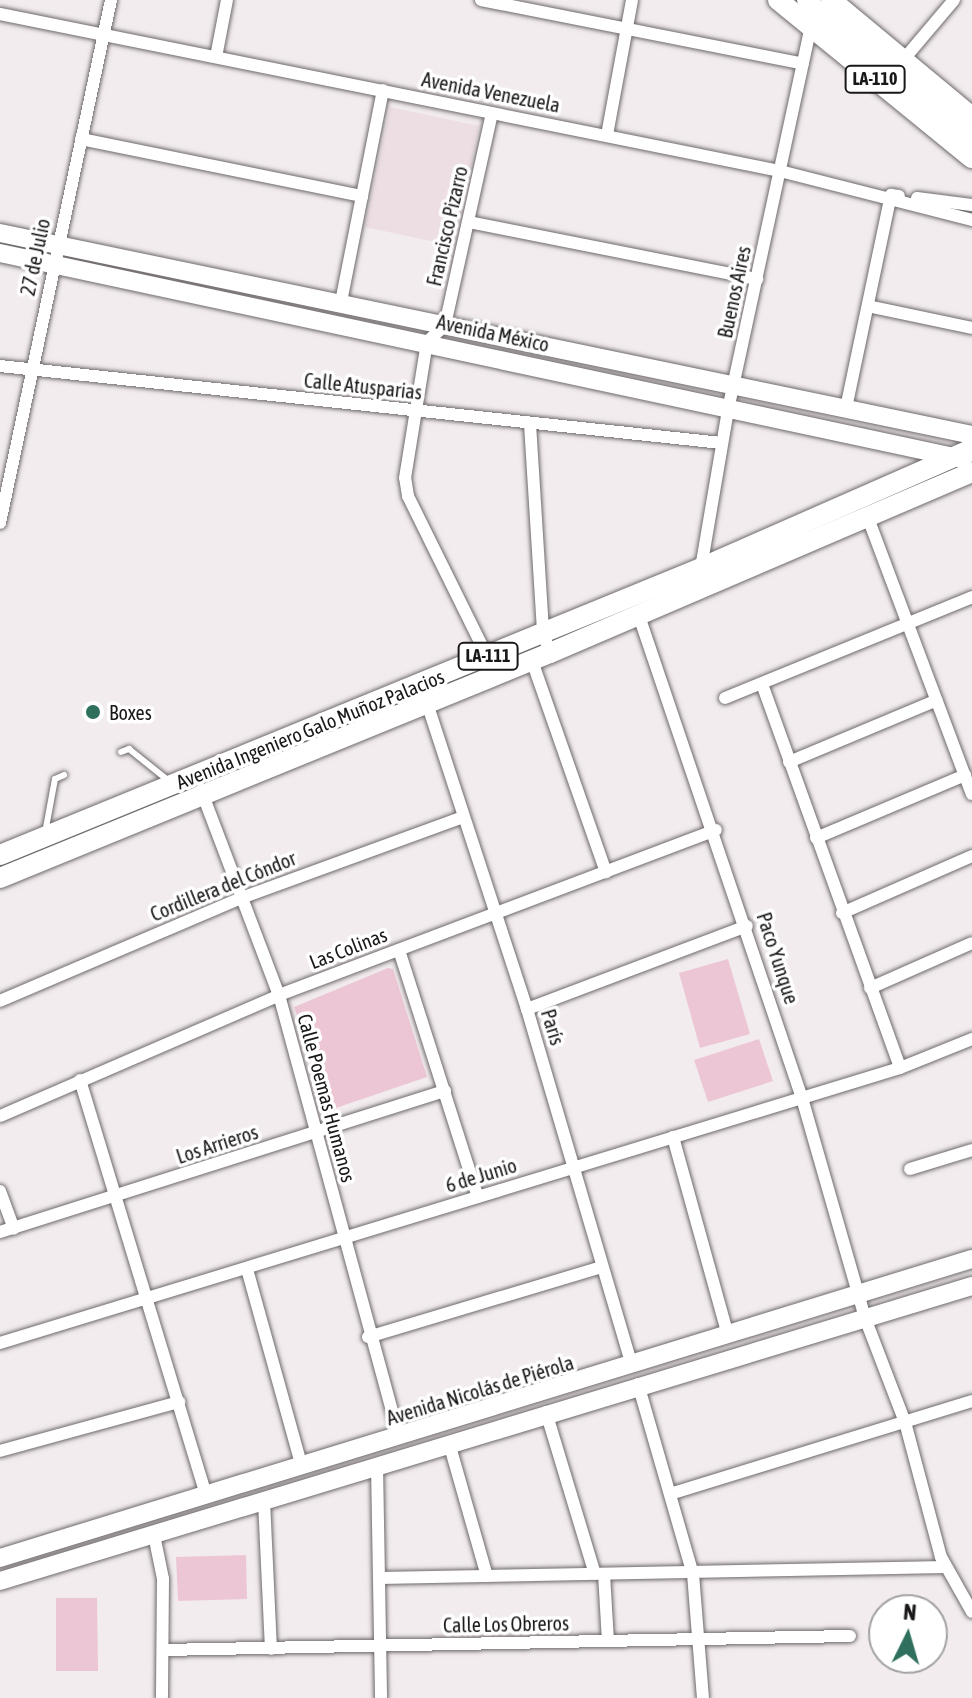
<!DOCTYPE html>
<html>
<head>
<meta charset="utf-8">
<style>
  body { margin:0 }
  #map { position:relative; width:972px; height:1698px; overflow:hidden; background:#f2ecee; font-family:"Asap Condensed",sans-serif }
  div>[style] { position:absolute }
  .built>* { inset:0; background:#eddee3 }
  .green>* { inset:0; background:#edc6d5 }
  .roads { filter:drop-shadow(0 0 2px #6e696b) drop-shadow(0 0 2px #6e696b) }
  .lane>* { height:6px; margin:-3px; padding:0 3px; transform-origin:3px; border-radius:3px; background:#fff }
  .street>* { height:12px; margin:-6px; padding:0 6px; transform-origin:6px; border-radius:6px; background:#fff }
  .secondary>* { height:18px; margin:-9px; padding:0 9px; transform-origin:9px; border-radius:9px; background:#fff }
  .primary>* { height:20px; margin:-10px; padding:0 10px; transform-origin:10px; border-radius:10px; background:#fff }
  .dots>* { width:22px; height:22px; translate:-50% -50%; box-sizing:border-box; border:4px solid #fff; border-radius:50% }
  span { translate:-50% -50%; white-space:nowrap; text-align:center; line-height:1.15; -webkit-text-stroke:7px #fff; paint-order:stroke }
  .shield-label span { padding:2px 6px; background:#fff; border:2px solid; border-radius:6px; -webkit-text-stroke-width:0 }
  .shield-label { font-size:18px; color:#1a1718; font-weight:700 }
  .street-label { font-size:20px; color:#1a1718 }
  .poi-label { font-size:20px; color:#1a1718 }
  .left { translate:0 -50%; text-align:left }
  .north { position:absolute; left:868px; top:1594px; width:80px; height:80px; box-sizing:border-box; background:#fff; border:2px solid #a3a2a3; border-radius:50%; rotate:5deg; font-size:22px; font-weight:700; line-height:32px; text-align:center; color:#1a1718 }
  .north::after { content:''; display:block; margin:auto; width:28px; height:36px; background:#2e6f5e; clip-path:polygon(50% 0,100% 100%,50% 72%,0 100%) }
</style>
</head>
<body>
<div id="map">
  <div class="built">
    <div style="clip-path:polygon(390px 107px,479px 126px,454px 246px,365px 227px)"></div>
  </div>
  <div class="green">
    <div style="clip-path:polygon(728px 959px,750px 1034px,700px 1048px,679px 973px)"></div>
    <div style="clip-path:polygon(388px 968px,393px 969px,427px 1077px,330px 1110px,294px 1007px)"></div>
    <div style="clip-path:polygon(759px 1039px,773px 1081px,708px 1102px,694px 1060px)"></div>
    <div style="clip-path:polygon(246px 1555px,247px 1599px,178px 1601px,176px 1557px)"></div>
    <div style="clip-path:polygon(56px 1598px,97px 1598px,98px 1671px,56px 1671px)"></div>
  </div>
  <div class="roads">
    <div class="lane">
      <div style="left:121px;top:752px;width:9px;rotate:-21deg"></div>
      <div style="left:129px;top:749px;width:53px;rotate:38.8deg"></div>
      <div style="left:45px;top:833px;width:55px;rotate:-79.5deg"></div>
      <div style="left:55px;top:779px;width:10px;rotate:-24deg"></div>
    </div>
    <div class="street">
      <div style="left:481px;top:0;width:328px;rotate:11.2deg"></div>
      <div style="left:0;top:14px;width:796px;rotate:11.38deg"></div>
      <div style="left:780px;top:171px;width:198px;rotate:14.3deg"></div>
      <div style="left:216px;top:57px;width:58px;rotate:-79.1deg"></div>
      <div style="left:904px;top:59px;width:77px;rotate:-49.7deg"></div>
      <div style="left:607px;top:135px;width:137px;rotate:-79.5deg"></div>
      <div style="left:81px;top:139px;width:287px;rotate:11.5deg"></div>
      <div style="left:917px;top:198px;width:55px;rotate:7.3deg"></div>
      <div style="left:469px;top:222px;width:294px;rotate:11.2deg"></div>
      <div style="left:341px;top:302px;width:216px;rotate:-78.8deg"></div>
      <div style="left:868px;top:306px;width:106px;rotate:11.9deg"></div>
      <div style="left:0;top:366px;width:726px;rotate:6.09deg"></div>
      <div style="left:846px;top:408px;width:218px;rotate:-78.1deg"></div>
      <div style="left:891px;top:195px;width:8px;rotate:7deg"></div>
      <div style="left:530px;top:424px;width:209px;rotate:86.4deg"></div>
      <div style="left:543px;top:633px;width:21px;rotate:71deg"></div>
      <div style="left:868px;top:518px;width:295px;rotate:69.4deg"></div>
      <div style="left:0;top:523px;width:535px;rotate:-78.02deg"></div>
      <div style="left:701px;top:568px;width:165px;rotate:-80.3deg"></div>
      <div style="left:729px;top:405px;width:387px;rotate:-77.8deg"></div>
      <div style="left:639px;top:616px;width:509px;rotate:71.32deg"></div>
      <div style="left:802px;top:1098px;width:229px;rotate:74deg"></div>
      <div style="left:865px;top:1318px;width:111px;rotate:69deg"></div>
      <div style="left:905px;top:1422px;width:140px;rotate:75.1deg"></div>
      <div style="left:941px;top:1557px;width:63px;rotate:60.6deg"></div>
      <div style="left:487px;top:656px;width:178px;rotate:-116.3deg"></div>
      <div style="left:408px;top:496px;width:18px;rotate:-99deg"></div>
      <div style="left:405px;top:478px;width:138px;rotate:-80.8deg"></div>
      <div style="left:427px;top:342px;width:25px;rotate:-43deg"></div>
      <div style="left:445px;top:325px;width:217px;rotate:-77.5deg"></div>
      <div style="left:532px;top:661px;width:224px;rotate:70.7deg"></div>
      <div style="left:762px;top:684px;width:408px;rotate:70.2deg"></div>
      <div style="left:725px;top:698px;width:267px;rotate:-22.2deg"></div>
      <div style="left:427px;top:703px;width:322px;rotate:71.9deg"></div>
      <div style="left:527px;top:1009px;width:371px;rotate:73.6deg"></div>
      <div style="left:789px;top:762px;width:160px;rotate:-22.7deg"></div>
      <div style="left:201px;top:790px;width:219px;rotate:69.2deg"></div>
      <div style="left:279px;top:995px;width:459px;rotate:74.8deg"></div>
      <div style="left:816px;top:838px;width:162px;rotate:-22.9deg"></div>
      <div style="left:842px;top:913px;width:142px;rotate:-23.7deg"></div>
      <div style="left:399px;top:950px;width:259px;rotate:72.3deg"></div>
      <div style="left:870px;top:988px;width:111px;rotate:-23.8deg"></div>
      <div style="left:0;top:1001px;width:262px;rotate:-23.1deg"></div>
      <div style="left:241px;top:898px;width:236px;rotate:-20deg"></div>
      <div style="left:527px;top:1009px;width:235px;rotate:-20.7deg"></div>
      <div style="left:80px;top:1080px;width:435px;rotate:73.1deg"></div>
      <div style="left:0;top:1116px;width:304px;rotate:-23.4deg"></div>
      <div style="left:279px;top:995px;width:467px;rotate:-20.7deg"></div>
      <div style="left:673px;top:1137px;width:205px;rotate:74.5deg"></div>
      <div style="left:910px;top:1169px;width:65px;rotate:-17deg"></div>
      <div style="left:0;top:1191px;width:40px;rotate:69.8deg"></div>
      <div style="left:0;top:1232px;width:467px;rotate:-17.6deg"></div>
      <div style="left:247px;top:1269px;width:205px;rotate:74.5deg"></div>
      <div style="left:368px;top:1337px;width:244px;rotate:-16.7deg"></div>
      <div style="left:0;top:1343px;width:941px;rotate:-16.99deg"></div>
      <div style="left:900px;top:1068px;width:78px;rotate:-21.9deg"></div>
      <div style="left:638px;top:1384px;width:198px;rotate:73.9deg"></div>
      <div style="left:693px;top:1574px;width:124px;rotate:85.4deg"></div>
      <div style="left:546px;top:1412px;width:169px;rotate:73.2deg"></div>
      <div style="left:449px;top:1443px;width:138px;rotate:74.1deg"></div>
      <div style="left:0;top:1451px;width:186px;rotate:-15.3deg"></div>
      <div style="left:377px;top:1465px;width:233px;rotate:89deg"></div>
      <div style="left:670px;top:1494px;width:316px;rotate:-17.1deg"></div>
      <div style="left:264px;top:1501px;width:148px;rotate:87.3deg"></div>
      <div style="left:154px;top:1535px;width:45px;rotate:78.4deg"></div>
      <div style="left:163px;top:1579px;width:119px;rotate:90.5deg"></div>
      <div style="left:604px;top:1574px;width:67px;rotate:86.6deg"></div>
      <div style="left:379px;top:1578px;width:567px;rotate:-1.11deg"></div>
      <div style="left:163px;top:1650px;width:687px;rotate:-1.17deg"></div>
    </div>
    <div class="secondary">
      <div style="left:806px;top:0;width:217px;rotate:39.9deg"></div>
      <div style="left:0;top:233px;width:993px;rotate:11.74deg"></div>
      <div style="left:0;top:253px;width:985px;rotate:12.07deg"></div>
      <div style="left:0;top:1558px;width:1017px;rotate:-17.1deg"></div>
      <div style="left:0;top:1581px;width:1016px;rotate:-16.88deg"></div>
    </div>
    <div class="primary">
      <div style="left:778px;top:0;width:250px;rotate:39.2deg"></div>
      <div style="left:831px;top:0;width:183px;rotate:39.7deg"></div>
      <div style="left:0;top:855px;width:757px;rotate:-22.26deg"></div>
      <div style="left:701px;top:568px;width:296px;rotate:-23.7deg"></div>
      <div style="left:0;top:878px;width:594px;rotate:-22.25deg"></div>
      <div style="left:550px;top:653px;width:459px;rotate:-23.2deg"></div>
    </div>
  </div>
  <div class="dots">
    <div style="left:93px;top:712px;background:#2e6f5e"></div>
  </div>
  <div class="shield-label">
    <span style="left:875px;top:79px">LA-110</span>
    <span style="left:488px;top:656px">LA-111</span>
  </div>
  <div class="street-label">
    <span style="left:491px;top:92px;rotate:11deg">Avenida Venezuela</span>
    <span style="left:447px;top:226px;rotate:-77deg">Francisco Pizarro</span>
    <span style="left:35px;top:257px;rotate:-78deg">27 de Julio</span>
    <span style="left:734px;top:292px;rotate:-78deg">Buenos Aires</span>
    <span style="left:493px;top:333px;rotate:12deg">Avenida México</span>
    <span style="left:363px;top:386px;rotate:6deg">Calle Atusparias</span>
    <span style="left:310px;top:729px;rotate:-22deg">Avenida Ingeniero Galo Muñoz Palacios</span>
    <span style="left:223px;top:886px;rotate:-22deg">Cordillera del Cóndor</span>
    <span style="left:348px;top:948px;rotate:-21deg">Las Colinas</span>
    <span style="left:778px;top:958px;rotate:72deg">Paco Yunque</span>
    <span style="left:553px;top:1027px;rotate:73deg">París</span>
    <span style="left:327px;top:1098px;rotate:75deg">Calle Poemas Humanos</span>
    <span style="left:217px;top:1144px;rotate:-18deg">Los Arrieros</span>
    <span style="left:481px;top:1175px;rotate:-17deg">6 de Junio</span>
    <span style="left:480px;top:1390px;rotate:-17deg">Avenida Nicolás de Piérola</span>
    <span style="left:506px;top:1624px;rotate:-1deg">Calle Los Obreros</span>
  </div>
  <div class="poi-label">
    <span class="left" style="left:109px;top:712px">Boxes</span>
  </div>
  <div class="north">N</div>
</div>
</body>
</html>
